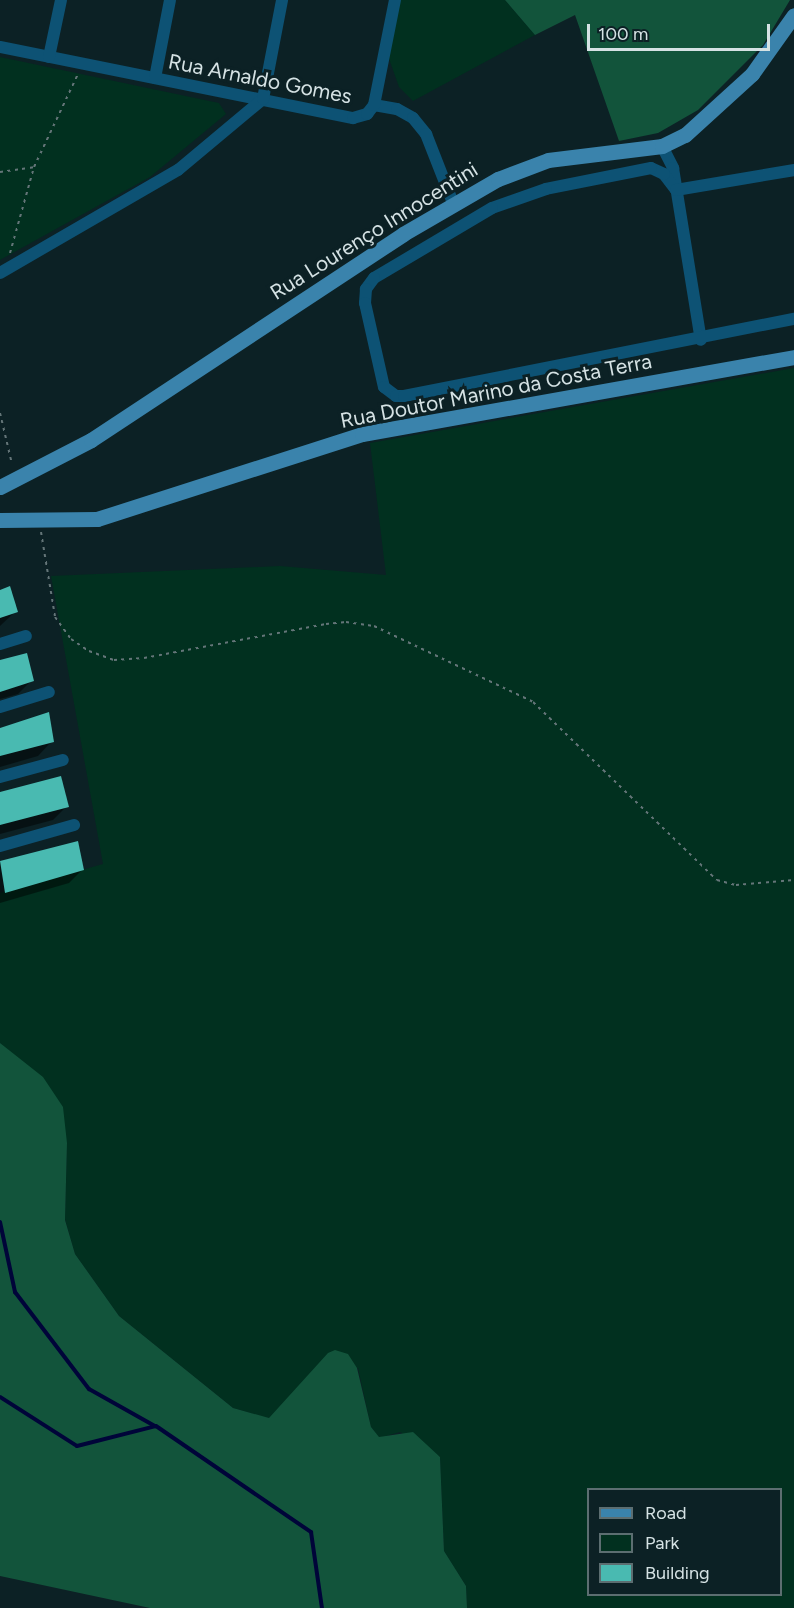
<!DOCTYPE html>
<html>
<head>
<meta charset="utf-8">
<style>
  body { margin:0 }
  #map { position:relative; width:794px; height:1608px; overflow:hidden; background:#0c2125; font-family:Figtree,sans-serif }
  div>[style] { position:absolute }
  .green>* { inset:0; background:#01301f }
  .forest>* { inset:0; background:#12543b }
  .shadow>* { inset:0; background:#0007 }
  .stream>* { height:4px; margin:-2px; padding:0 2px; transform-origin:2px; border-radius:2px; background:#000439 }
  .building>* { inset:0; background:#49bab1 }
  .path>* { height:2px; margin-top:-1px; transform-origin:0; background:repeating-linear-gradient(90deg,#647578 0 3px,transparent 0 7.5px) }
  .minor>* { height:12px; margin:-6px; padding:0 6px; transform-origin:6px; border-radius:6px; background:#0d5274 }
  .major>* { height:15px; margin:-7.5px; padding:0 7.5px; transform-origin:7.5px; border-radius:7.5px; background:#3a83ac }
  span { translate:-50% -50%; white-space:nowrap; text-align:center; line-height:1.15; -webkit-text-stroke:6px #0c2125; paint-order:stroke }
  .street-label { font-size:21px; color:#d5e2e4 }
  .legend { position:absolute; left:587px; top:1488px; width:195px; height:108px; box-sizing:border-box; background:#0c2125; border:2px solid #5c6e71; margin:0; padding:8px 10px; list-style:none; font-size:18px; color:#d5e2e4 }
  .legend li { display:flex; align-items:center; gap:12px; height:30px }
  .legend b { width:30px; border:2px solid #5c6e71 }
  .scale { position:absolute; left:587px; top:24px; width:183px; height:27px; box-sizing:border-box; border:3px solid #d5e2e4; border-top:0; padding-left:8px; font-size:18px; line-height:21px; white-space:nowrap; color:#d5e2e4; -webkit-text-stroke:4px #0c2125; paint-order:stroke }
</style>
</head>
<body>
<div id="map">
  <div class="green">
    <div style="clip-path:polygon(398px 0,505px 0,535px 35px,413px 101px,399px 87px,387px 53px)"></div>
    <div style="clip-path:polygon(0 57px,219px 103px,226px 114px,150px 177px,0 260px)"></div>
    <div style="clip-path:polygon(evenodd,794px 368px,794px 1608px,467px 1608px,466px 1586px,444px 1551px,440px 1457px,400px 1432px,379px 1438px,371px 1427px,358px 1368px,298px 1387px,270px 1419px,233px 1408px,119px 1316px,75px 1254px,65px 1219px,67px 1143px,13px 1055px,0 1043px,0 893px,103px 864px,51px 576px,280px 566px,386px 575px,370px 443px,794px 368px,588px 1490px,780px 1490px,780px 1594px,588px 1594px,588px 1490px)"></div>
  </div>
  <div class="forest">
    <div style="clip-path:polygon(505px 0,790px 0,763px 45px,698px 110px,658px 133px,619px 141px,575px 15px,535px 35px)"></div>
    <div style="clip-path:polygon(0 1043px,43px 1077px,63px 1107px,67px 1143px,65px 1220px,75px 1254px,119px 1316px,233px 1408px,269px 1418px,328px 1353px,335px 1350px,348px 1354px,357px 1368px,371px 1427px,379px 1437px,413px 1432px,440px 1457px,444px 1551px,466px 1586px,467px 1608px,150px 1608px,0 1576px)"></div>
  </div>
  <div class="shadow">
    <div style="clip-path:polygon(0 591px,16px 611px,0 626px)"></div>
    <div style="clip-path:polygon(0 662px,32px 680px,18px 694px,0 699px)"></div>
    <div style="clip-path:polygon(48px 714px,52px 741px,38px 756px,0 767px,0 728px)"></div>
    <div style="clip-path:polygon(0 794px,67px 806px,53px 820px,0 834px)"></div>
    <div style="clip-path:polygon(76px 843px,83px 869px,69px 883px,0 903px,0 862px)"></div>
  </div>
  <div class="stream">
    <div style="left:0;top:1222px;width:72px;rotate:77.9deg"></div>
    <div style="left:15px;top:1292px;width:122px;rotate:52.7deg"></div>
    <div style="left:89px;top:1389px;width:76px;rotate:29.3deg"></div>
    <div style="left:0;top:1397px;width:91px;rotate:32.5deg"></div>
    <div style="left:77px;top:1446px;width:81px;rotate:-14.2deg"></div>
    <div style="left:156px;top:1426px;width:188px;rotate:34.4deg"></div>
    <div style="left:311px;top:1532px;width:77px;rotate:81.8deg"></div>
  </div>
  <div class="building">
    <div style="clip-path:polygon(10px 586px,18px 612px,0 618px,0 590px)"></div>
    <div style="clip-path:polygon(27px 653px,34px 681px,0 692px,0 660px)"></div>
    <div style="clip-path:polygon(49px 712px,54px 742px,0 756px,0 728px)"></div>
    <div style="clip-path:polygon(61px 776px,69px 807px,0 825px,0 792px)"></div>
    <div style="clip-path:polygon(78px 841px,84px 870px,5px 893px,0 861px)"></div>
  </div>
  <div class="path">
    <div style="left:0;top:172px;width:34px;rotate:-8deg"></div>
    <div style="left:10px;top:253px;width:89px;rotate:-74.4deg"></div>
    <div style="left:34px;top:167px;width:103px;rotate:-64.7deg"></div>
    <div style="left:0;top:413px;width:52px;rotate:76.8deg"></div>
    <div style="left:41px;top:532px;width:86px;rotate:80.6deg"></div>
    <div style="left:55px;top:617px;width:27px;rotate:54deg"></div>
    <div style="left:71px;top:639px;width:22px;rotate:34deg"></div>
    <div style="left:89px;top:651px;width:27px;rotate:20deg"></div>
    <div style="left:114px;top:660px;width:30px;rotate:-4deg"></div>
    <div style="left:144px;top:658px;width:185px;rotate:-10.6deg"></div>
    <div style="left:326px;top:624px;width:20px;rotate:-6deg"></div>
    <div style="left:346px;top:622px;width:28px;rotate:8deg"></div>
    <div style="left:374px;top:626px;width:176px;rotate:25.5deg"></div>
    <div style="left:533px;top:702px;width:256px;rotate:44.1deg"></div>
    <div style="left:717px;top:880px;width:20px;rotate:15deg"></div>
    <div style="left:736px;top:885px;width:58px;rotate:-4.9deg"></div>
  </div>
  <div class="minor">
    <div style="left:0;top:47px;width:360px;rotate:11.4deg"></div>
    <div style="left:353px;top:118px;width:15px;rotate:-16deg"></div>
    <div style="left:367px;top:114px;width:11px;rotate:-52deg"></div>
    <div style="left:49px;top:57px;width:58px;rotate:-78.1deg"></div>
    <div style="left:155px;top:78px;width:79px;rotate:-79.1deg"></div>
    <div style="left:374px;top:105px;width:23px;rotate:10deg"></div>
    <div style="left:397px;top:109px;width:18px;rotate:29deg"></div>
    <div style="left:413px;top:118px;width:21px;rotate:51deg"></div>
    <div style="left:426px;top:134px;width:74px;rotate:68.6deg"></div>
    <div style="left:374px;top:105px;width:107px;rotate:-78.7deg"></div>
    <div style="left:662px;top:146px;width:25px;rotate:63deg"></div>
    <div style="left:673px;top:168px;width:174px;rotate:80.8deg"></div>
    <div style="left:676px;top:190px;width:20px;rotate:-127deg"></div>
    <div style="left:664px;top:174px;width:14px;rotate:-155deg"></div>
    <div style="left:651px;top:168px;width:107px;rotate:168.7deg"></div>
    <div style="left:546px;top:189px;width:57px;rotate:160.6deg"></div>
    <div style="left:492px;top:208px;width:137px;rotate:149.3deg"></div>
    <div style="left:374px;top:278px;width:14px;rotate:126deg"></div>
    <div style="left:366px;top:289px;width:14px;rotate:94deg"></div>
    <div style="left:365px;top:303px;width:86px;rotate:77.3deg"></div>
    <div style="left:384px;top:387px;width:15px;rotate:37deg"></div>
    <div style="left:396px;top:396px;width:8px"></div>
    <div style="left:404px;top:396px;width:398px;rotate:-11.2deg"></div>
    <div style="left:676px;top:190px;width:120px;rotate:-9.6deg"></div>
    <div style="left:0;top:273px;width:206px;rotate:-30.1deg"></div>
    <div style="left:178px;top:170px;width:111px;rotate:-39.9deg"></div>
    <div style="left:263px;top:99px;width:101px;rotate:-79.1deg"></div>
    <div style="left:0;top:644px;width:27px;rotate:-17deg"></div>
    <div style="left:0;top:707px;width:51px;rotate:-17deg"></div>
    <div style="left:0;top:777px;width:65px;rotate:-15.1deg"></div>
    <div style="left:0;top:846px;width:77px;rotate:-15.8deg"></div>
  </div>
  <div class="major">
    <div style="left:0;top:487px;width:102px;rotate:-27.3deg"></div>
    <div style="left:91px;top:440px;width:374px;rotate:-33.4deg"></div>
    <div style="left:403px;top:234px;width:110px;rotate:-30.1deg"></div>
    <div style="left:498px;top:179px;width:53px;rotate:-20.8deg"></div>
    <div style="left:548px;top:160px;width:115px;rotate:-7deg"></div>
    <div style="left:662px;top:146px;width:25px;rotate:-26deg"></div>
    <div style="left:685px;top:135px;width:91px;rotate:-42.3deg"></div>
    <div style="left:752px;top:74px;width:72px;rotate:-54.6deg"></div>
    <div style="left:0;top:520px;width:97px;rotate:-0.6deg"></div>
    <div style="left:97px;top:519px;width:278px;rotate:-17.8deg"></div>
    <div style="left:362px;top:434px;width:439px;rotate:-10.1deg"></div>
  </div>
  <div class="street-label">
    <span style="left:260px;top:79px;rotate:11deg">Rua Arnaldo Gomes</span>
    <span style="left:374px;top:231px;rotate:-32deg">Rua Lourenço Innocentini</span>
    <span style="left:496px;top:391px;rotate:-11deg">Rua Doutor Marino da Costa Terra</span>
  </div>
  <ul class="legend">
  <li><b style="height:8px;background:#3a83ac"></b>Road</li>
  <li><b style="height:16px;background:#01301f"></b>Park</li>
  <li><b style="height:16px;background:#49bab1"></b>Building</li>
  </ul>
  <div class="scale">100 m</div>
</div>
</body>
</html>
